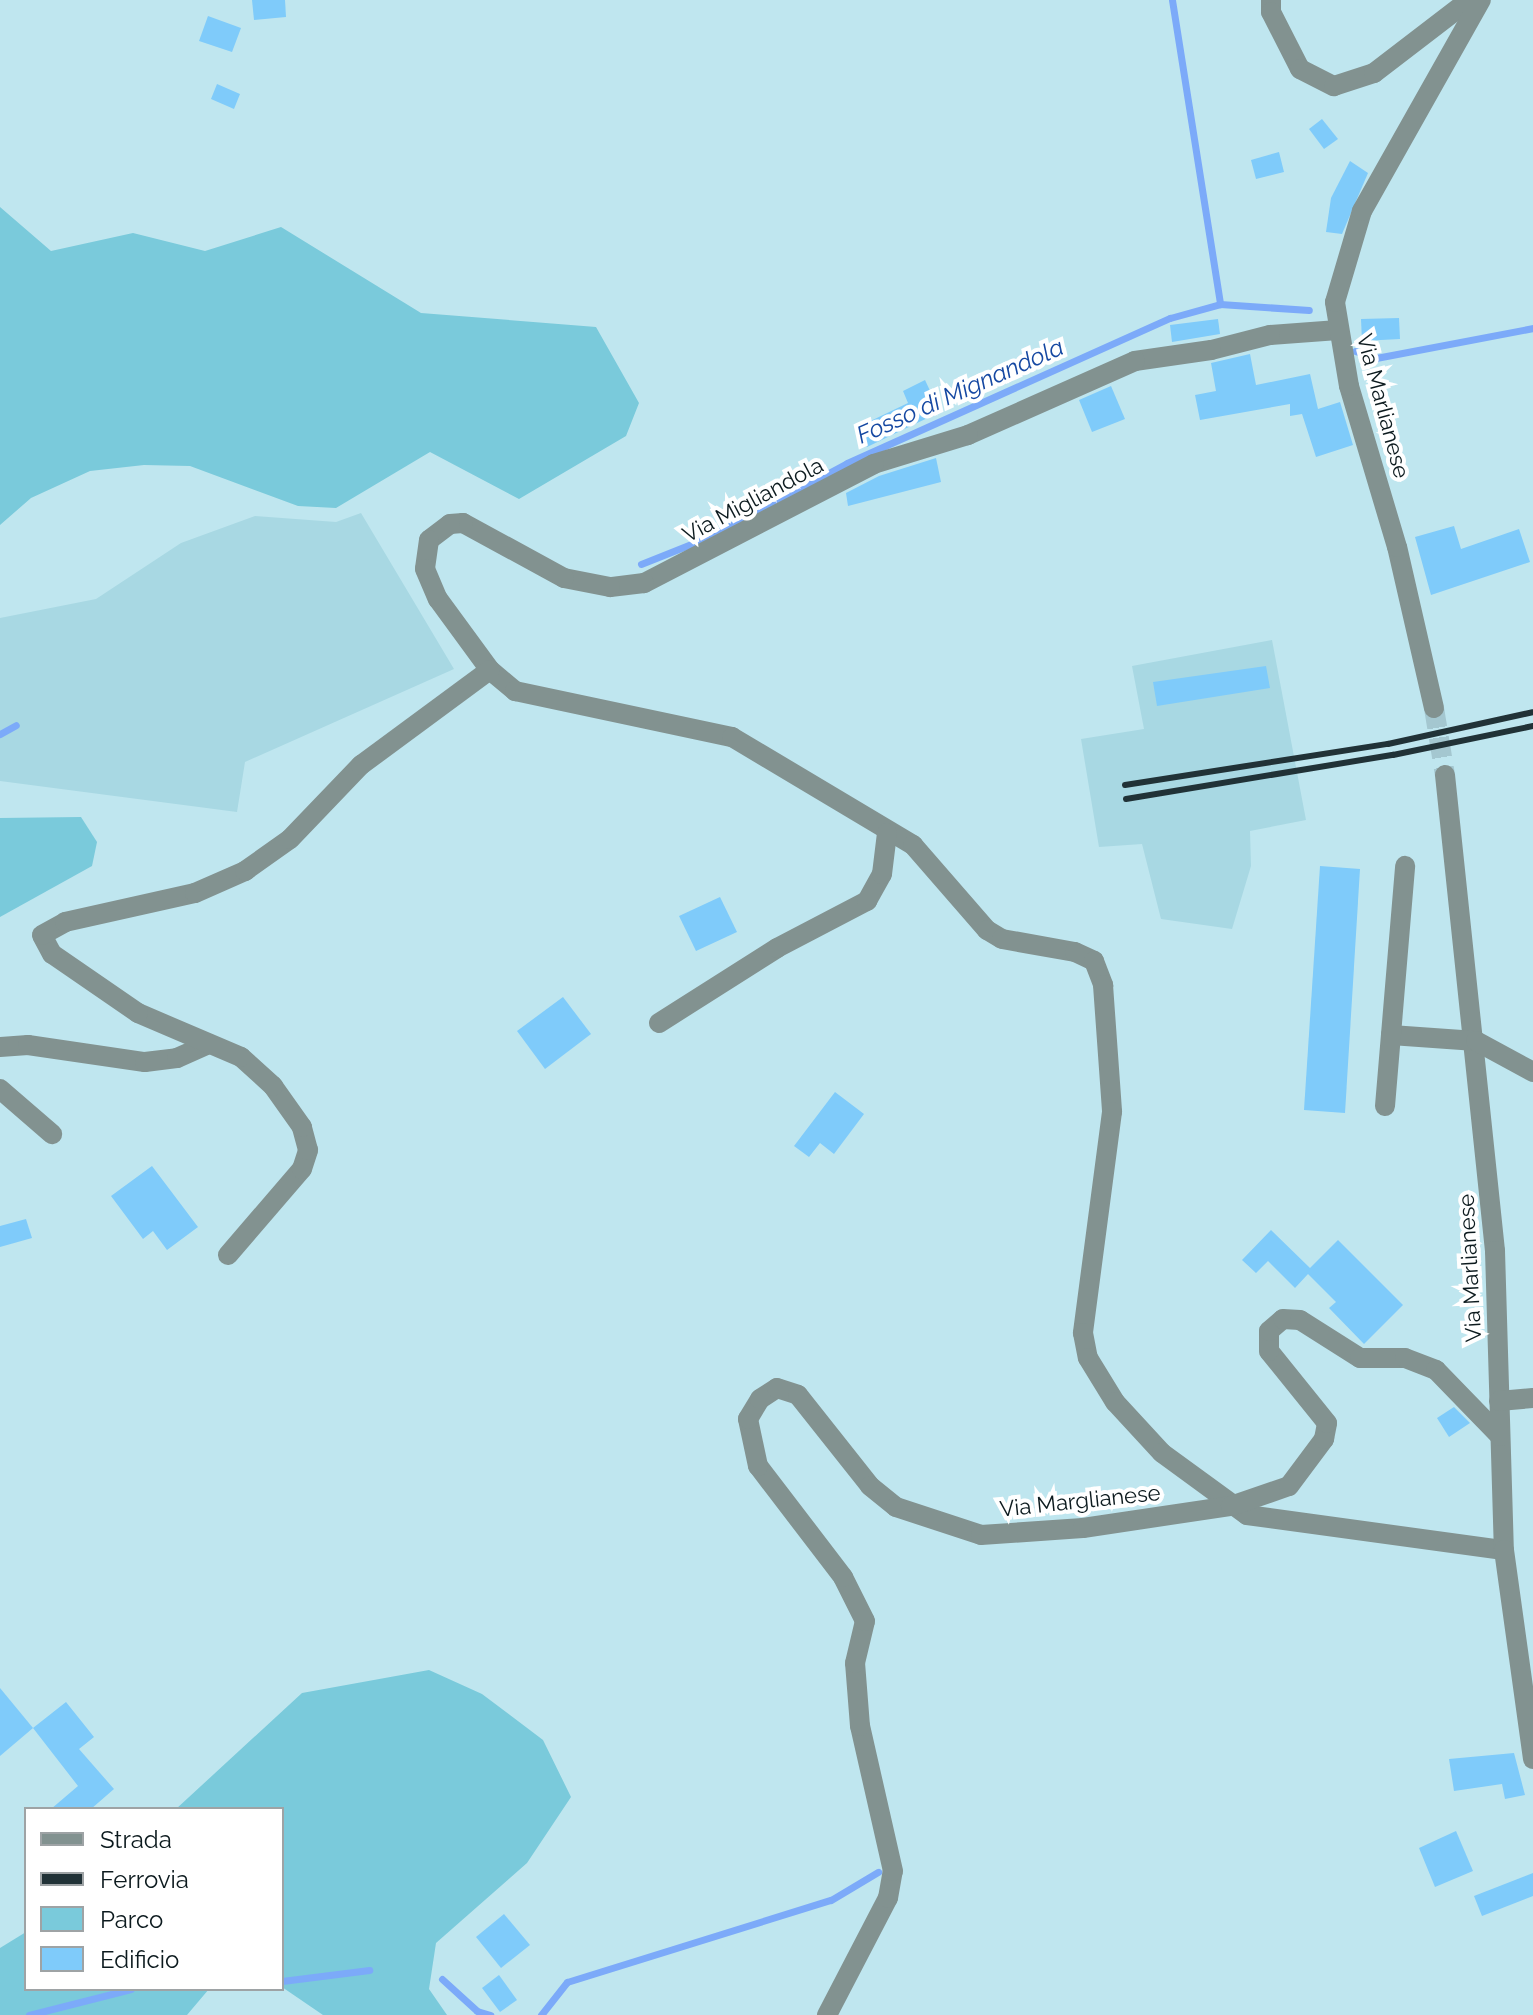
<!DOCTYPE html>
<html>
<head>
<meta charset="utf-8">
<style>
  body { margin:0 }
  #map { position:relative; width:1533px; height:2015px; overflow:hidden; background:#bfe6ef; font-family:Raleway,sans-serif }
  div>[style] { position:absolute }
  .built>* { inset:0; background:#a8d8e3 }
  .green>* { inset:0; background:#7acadb }
  .stream>* { height:7px; margin:-3.5px; padding:0 3.5px; transform-origin:3.5px; border-radius:3.5px; background:#7caaf9 }
  .building>* { inset:0; background:#7fcbfa }
  .minor-tunnel>* { height:20px; margin-top:-10px; transform-origin:0; background:repeating-linear-gradient(90deg,#a4c7d0 0 20px,transparent 0 30px) }
  .minor>* { height:20px; margin:-10px; padding:0 10px; transform-origin:10px; border-radius:10px; background:#829290 }
  .rail>* { height:6px; margin:-3px; padding:0 3px; transform-origin:3px; border-radius:3px; background:#213237 }
  span { translate:-50% -50%; white-space:nowrap; text-align:center; line-height:1.15; -webkit-text-stroke:8px #fff; paint-order:stroke }
  .street-label { font-size:22px; color:#0c1a1e }
  .water-label { font-size:24px; color:#1548a2; font-style:italic }
  .legend { position:absolute; left:24px; top:1807px; width:260px; height:184px; box-sizing:border-box; background:#fff; border:2px solid #9ea3a5; margin:0; padding:10px 14px; list-style:none; font-size:24px; color:#0c1a1e }
  .legend li { display:flex; align-items:center; gap:16px; height:40px }
  .legend b { width:40px; border:2px solid #9ea3a5 }
</style>
</head>
<body>
<div id="map">
  <div class="built">
    <div style="clip-path:polygon(361px 513px,454px 669px,245px 762px,237px 812px,0 781px,0 618px,96px 599px,181px 543px,255px 516px,336px 522px)"></div>
    <div style="clip-path:polygon(1272px 640px,1306px 820px,1250px 831px,1251px 866px,1232px 929px,1161px 919px,1142px 844px,1099px 847px,1081px 739px,1144px 729px,1132px 666px)"></div>
  </div>
  <div class="green">
    <div style="clip-path:polygon(0 207px,51px 251px,133px 233px,205px 251px,281px 227px,421px 313px,596px 327px,639px 403px,626px 436px,519px 499px,430px 452px,336px 508px,298px 506px,190px 466px,144px 465px,90px 471px,31px 498px,0 525px)"></div>
    <div style="clip-path:polygon(81px 817px,97px 842px,92px 866px,0 917px,0 818px)"></div>
    <div style="clip-path:polygon(429px 1670px,482px 1694px,543px 1740px,571px 1797px,527px 1863px,436px 1943px,429px 1989px,447px 2015px,323px 2015px,282px 1987px,282px 1809px,176px 1809px,302px 1693px)"></div>
    <div style="clip-path:polygon(26px 1932px,26px 1989px,209px 1989px,187px 2015px,0 2015px,0 1948px)"></div>
  </div>
  <div class="stream">
    <div style="left:1172px;top:0;width:308px;rotate:81deg"></div>
    <div style="left:1355px;top:351px;width:22px;rotate:18deg"></div>
    <div style="left:1376px;top:358px;width:160px;rotate:-10.8deg"></div>
    <div style="left:641px;top:564px;width:75px;rotate:-21.8deg"></div>
    <div style="left:711px;top:536px;width:154px;rotate:-28.2deg"></div>
    <div style="left:847px;top:463px;width:354px;rotate:-24.2deg"></div>
    <div style="left:1170px;top:318px;width:52px;rotate:-15.6deg"></div>
    <div style="left:1220px;top:304px;width:89px;rotate:3.9deg"></div>
    <div style="left:0;top:734px;width:18px;rotate:-29deg"></div>
    <div style="left:442px;top:1979px;width:47px;rotate:42.4deg"></div>
    <div style="left:477px;top:2011px;width:14px;rotate:17deg"></div>
    <div style="left:282px;top:1981px;width:88px;rotate:-7.2deg"></div>
    <div style="left:29px;top:2015px;width:105px;rotate:-14.3deg"></div>
    <div style="left:541px;top:2015px;width:42px;rotate:-51.8deg"></div>
    <div style="left:567px;top:1982px;width:276px;rotate:-17.3deg"></div>
    <div style="left:831px;top:1900px;width:55px;rotate:-30.8deg"></div>
  </div>
  <div class="building">
    <div style="clip-path:polygon(252px 0,285px 0,286px 17px,254px 20px)"></div>
    <div style="clip-path:polygon(208px 16px,241px 28px,232px 52px,199px 41px)"></div>
    <div style="clip-path:polygon(217px 84px,240px 94px,234px 109px,211px 99px)"></div>
    <div style="clip-path:polygon(1322px 119px,1338px 139px,1324px 149px,1309px 129px)"></div>
    <div style="clip-path:polygon(1279px 152px,1284px 172px,1256px 179px,1251px 160px)"></div>
    <div style="clip-path:polygon(1350px 161px,1368px 173px,1342px 234px,1326px 232px,1331px 198px)"></div>
    <div style="clip-path:polygon(1399px 318px,1400px 339px,1362px 341px,1361px 319px)"></div>
    <div style="clip-path:polygon(1218px 319px,1220px 334px,1172px 342px,1170px 325px)"></div>
    <div style="clip-path:polygon(1250px 354px,1256px 385px,1310px 374px,1318px 409px,1340px 402px,1353px 445px,1316px 457px,1302px 414px,1290px 416px,1290px 404px,1200px 420px,1195px 395px,1216px 391px,1211px 363px)"></div>
    <div style="clip-path:polygon(925px 380px,940px 412px,867px 447px,858px 427px,908px 403px,903px 391px)"></div>
    <div style="clip-path:polygon(1111px 386px,1125px 419px,1092px 432px,1079px 400px)"></div>
    <div style="clip-path:polygon(936px 458px,941px 482px,848px 506px,846px 493px,879px 476px)"></div>
    <div style="clip-path:polygon(1454px 526px,1461px 549px,1519px 529px,1530px 562px,1431px 595px,1415px 537px)"></div>
    <div style="clip-path:polygon(1266px 666px,1270px 688px,1157px 706px,1153px 682px)"></div>
    <div style="clip-path:polygon(1320px 866px,1360px 869px,1345px 1113px,1304px 1110px)"></div>
    <div style="clip-path:polygon(720px 897px,737px 932px,696px 951px,679px 916px)"></div>
    <div style="clip-path:polygon(563px 997px,591px 1034px,545px 1069px,517px 1031px)"></div>
    <div style="clip-path:polygon(835px 1092px,864px 1114px,834px 1154px,820px 1143px,809px 1157px,794px 1146px)"></div>
    <div style="clip-path:polygon(152px 1166px,198px 1227px,167px 1250px,153px 1231px,143px 1239px,111px 1196px)"></div>
    <div style="clip-path:polygon(26px 1219px,32px 1238px,0 1247px,0 1226px)"></div>
    <div style="clip-path:polygon(1271px 1230px,1310px 1268px,1338px 1240px,1403px 1305px,1364px 1344px,1329px 1308px,1336px 1302px,1308px 1274px,1295px 1288px,1268px 1261px,1256px 1273px,1242px 1260px)"></div>
    <div style="clip-path:polygon(1454px 1407px,1470px 1423px,1449px 1437px,1437px 1418px)"></div>
    <div style="clip-path:polygon(0 1688px,33px 1728px,0 1756px)"></div>
    <div style="clip-path:polygon(66px 1702px,94px 1737px,79px 1749px,114px 1789px,91px 1809px,51px 1809px,78px 1786px,33px 1728px)"></div>
    <div style="clip-path:polygon(1514px 1753px,1525px 1795px,1505px 1799px,1502px 1784px,1454px 1791px,1449px 1759px)"></div>
    <div style="clip-path:polygon(1456px 1831px,1473px 1871px,1435px 1887px,1419px 1848px)"></div>
    <div style="clip-path:polygon(1533px 1873px,1533px 1896px,1482px 1916px,1474px 1896px)"></div>
    <div style="clip-path:polygon(504px 1914px,530px 1945px,501px 1968px,476px 1937px)"></div>
    <div style="clip-path:polygon(499px 1975px,517px 2000px,500px 2012px,482px 1988px)"></div>
  </div>
  <div class="minor-tunnel">
    <div style="left:1434px;top:708px;width:68px;rotate:80.7deg"></div>
  </div>
  <div class="minor">
    <div style="left:1271px;top:0;width:12px;rotate:90deg"></div>
    <div style="left:1271px;top:12px;width:64px;rotate:63deg"></div>
    <div style="left:1300px;top:69px;width:38px;rotate:27deg"></div>
    <div style="left:1334px;top:86px;width:42px;rotate:-18deg"></div>
    <div style="left:1374px;top:73px;width:120px;rotate:-37.5deg"></div>
    <div style="left:1338px;top:330px;width:68px;rotate:175.8deg"></div>
    <div style="left:1270px;top:335px;width:61px;rotate:165.7deg"></div>
    <div style="left:1211px;top:350px;width:77px;rotate:171.8deg"></div>
    <div style="left:1135px;top:361px;width:183px;rotate:156.1deg"></div>
    <div style="left:968px;top:435px;width:98px;rotate:162.9deg"></div>
    <div style="left:874px;top:464px;width:259px;rotate:152.6deg"></div>
    <div style="left:644px;top:583px;width:34px;rotate:173deg"></div>
    <div style="left:610px;top:587px;width:47px;rotate:-168.9deg"></div>
    <div style="left:564px;top:578px;width:115px;rotate:-151.4deg"></div>
    <div style="left:463px;top:523px;width:13px;rotate:176deg"></div>
    <div style="left:450px;top:524px;width:26px;rotate:143deg"></div>
    <div style="left:429px;top:540px;width:29px;rotate:98deg"></div>
    <div style="left:425px;top:569px;width:33px;rotate:67deg"></div>
    <div style="left:438px;top:599px;width:88px;rotate:53.8deg"></div>
    <div style="left:490px;top:670px;width:33px;rotate:40deg"></div>
    <div style="left:515px;top:691px;width:222px;rotate:12deg"></div>
    <div style="left:732px;top:737px;width:211px;rotate:30.8deg"></div>
    <div style="left:913px;top:845px;width:113px;rotate:49deg"></div>
    <div style="left:987px;top:930px;width:17px;rotate:31deg"></div>
    <div style="left:1002px;top:939px;width:74px;rotate:10.1deg"></div>
    <div style="left:1075px;top:952px;width:21px;rotate:25deg"></div>
    <div style="left:1094px;top:961px;width:26px;rotate:69deg"></div>
    <div style="left:1103px;top:985px;width:127px;rotate:85.9deg"></div>
    <div style="left:1112px;top:1112px;width:223px;rotate:97.5deg"></div>
    <div style="left:1083px;top:1333px;width:25px;rotate:79deg"></div>
    <div style="left:1088px;top:1358px;width:52px;rotate:58.5deg"></div>
    <div style="left:1115px;top:1402px;width:69px;rotate:47.3deg"></div>
    <div style="left:1162px;top:1453px;width:105px;rotate:36.1deg"></div>
    <div style="left:1247px;top:1515px;width:259px;rotate:7.8deg"></div>
    <div style="left:1434px;top:708px;width:165px;rotate:-102.9deg"></div>
    <div style="left:1397px;top:547px;width:168px;rotate:-106.6deg"></div>
    <div style="left:1349px;top:386px;width:85px;rotate:-99.5deg"></div>
    <div style="left:1335px;top:302px;width:95px;rotate:-73.5deg"></div>
    <div style="left:1362px;top:211px;width:242px;rotate:-60.6deg"></div>
    <div style="left:1445px;top:775px;width:479px;rotate:84deg"></div>
    <div style="left:1495px;top:1251px;width:299px;rotate:88.3deg"></div>
    <div style="left:1504px;top:1550px;width:211px;rotate:82.1deg"></div>
    <div style="left:659px;top:1023px;width:140px;rotate:-32.4deg"></div>
    <div style="left:777px;top:948px;width:102px;rotate:-27.6deg"></div>
    <div style="left:867px;top:901px;width:31px;rotate:-61deg"></div>
    <div style="left:882px;top:874px;width:41px;rotate:-83deg"></div>
    <div style="left:1391px;top:1035px;width:85px;rotate:4deg"></div>
    <div style="left:1476px;top:1041px;width:65px;rotate:28.5deg"></div>
    <div style="left:0;top:1047px;width:28px;rotate:-4deg"></div>
    <div style="left:28px;top:1045px;width:118px;rotate:8.3deg"></div>
    <div style="left:145px;top:1062px;width:32px;rotate:-7deg"></div>
    <div style="left:177px;top:1058px;width:35px;rotate:-24deg"></div>
    <div style="left:0;top:1089px;width:69px;rotate:40.9deg"></div>
    <div style="left:1385px;top:1106px;width:241px;rotate:-85.2deg"></div>
    <div style="left:228px;top:1255px;width:113px;rotate:-49.3deg"></div>
    <div style="left:302px;top:1169px;width:20px;rotate:-72deg"></div>
    <div style="left:308px;top:1150px;width:24px;rotate:-105deg"></div>
    <div style="left:302px;top:1127px;width:50px;rotate:-125.3deg"></div>
    <div style="left:273px;top:1086px;width:43px;rotate:-137.8deg"></div>
    <div style="left:241px;top:1057px;width:112px;rotate:-156.9deg"></div>
    <div style="left:138px;top:1013px;width:104px;rotate:-145.5deg"></div>
    <div style="left:52px;top:954px;width:21px;rotate:-118deg"></div>
    <div style="left:42px;top:935px;width:26px;rotate:-29deg"></div>
    <div style="left:65px;top:922px;width:133px;rotate:-12.6deg"></div>
    <div style="left:195px;top:893px;width:55px;rotate:-23.7deg"></div>
    <div style="left:245px;top:871px;width:55px;rotate:-35.4deg"></div>
    <div style="left:290px;top:839px;width:103px;rotate:-46.2deg"></div>
    <div style="left:361px;top:765px;width:160px;rotate:-36.4deg"></div>
    <div style="left:1499px;top:1401px;width:34px;rotate:-5deg"></div>
    <div style="left:827px;top:2015px;width:132px;rotate:-62.5deg"></div>
    <div style="left:888px;top:1898px;width:27px;rotate:-80deg"></div>
    <div style="left:893px;top:1871px;width:149px;rotate:-102.8deg"></div>
    <div style="left:860px;top:1726px;width:63px;rotate:-94.5deg"></div>
    <div style="left:855px;top:1663px;width:43px;rotate:-76.6deg"></div>
    <div style="left:865px;top:1621px;width:49px;rotate:-116.6deg"></div>
    <div style="left:843px;top:1577px;width:140px;rotate:-127.4deg"></div>
    <div style="left:758px;top:1466px;width:48px;rotate:-102deg"></div>
    <div style="left:748px;top:1419px;width:23px;rotate:-59deg"></div>
    <div style="left:760px;top:1399px;width:20px;rotate:-33deg"></div>
    <div style="left:777px;top:1388px;width:22px;rotate:18deg"></div>
    <div style="left:798px;top:1395px;width:116px;rotate:51.6deg"></div>
    <div style="left:870px;top:1486px;width:33px;rotate:39deg"></div>
    <div style="left:896px;top:1507px;width:89px;rotate:18.2deg"></div>
    <div style="left:981px;top:1535px;width:102px;rotate:-3.9deg"></div>
    <div style="left:1083px;top:1528px;width:150px;rotate:-8.5deg"></div>
    <div style="left:1231px;top:1506px;width:61px;rotate:-19deg"></div>
    <div style="left:1289px;top:1486px;width:59px;rotate:-53.3deg"></div>
    <div style="left:1324px;top:1439px;width:16px;rotate:-79deg"></div>
    <div style="left:1327px;top:1423px;width:92px;rotate:-128.9deg"></div>
    <div style="left:1269px;top:1351px;width:20px;rotate:-90deg"></div>
    <div style="left:1269px;top:1331px;width:18px;rotate:-41deg"></div>
    <div style="left:1283px;top:1319px;width:17px;rotate:3deg"></div>
    <div style="left:1300px;top:1320px;width:71px;rotate:32.3deg"></div>
    <div style="left:1360px;top:1358px;width:45px"></div>
    <div style="left:1405px;top:1358px;width:33px;rotate:21deg"></div>
    <div style="left:1436px;top:1370px;width:92px;rotate:45.9deg"></div>
  </div>
  <div class="rail">
    <div style="left:1125px;top:785px;width:266px;rotate:-8.9deg"></div>
    <div style="left:1388px;top:744px;width:148px;rotate:-12.4deg"></div>
    <div style="left:1126px;top:799px;width:271px;rotate:-9.4deg"></div>
    <div style="left:1393px;top:755px;width:143px;rotate:-11.7deg"></div>
  </div>
  <div class="street-label">
    <span style="left:1383px;top:406px;rotate:75deg">Via Marlianese</span>
    <span style="left:753px;top:500px;rotate:-28deg">Via Migliandola</span>
    <span style="left:1470px;top:1268px;rotate:-93deg">Via Marlianese</span>
    <span style="left:1080px;top:1501px;rotate:-6deg">Via Marglianese</span>
  </div>
  <div class="water-label">
    <span style="left:960px;top:391px;rotate:-24deg">Fosso di Mignandola</span>
  </div>
  <ul class="legend">
  <li><b style="height:10px;background:#829290"></b>Strada</li>
  <li><b style="height:10px;background:#213237"></b>Ferrovia</li>
  <li><b style="height:22px;background:#7acadb"></b>Parco</li>
  <li><b style="height:22px;background:#7fcbfa"></b>Edificio</li>
  </ul>
</div>
</body>
</html>
